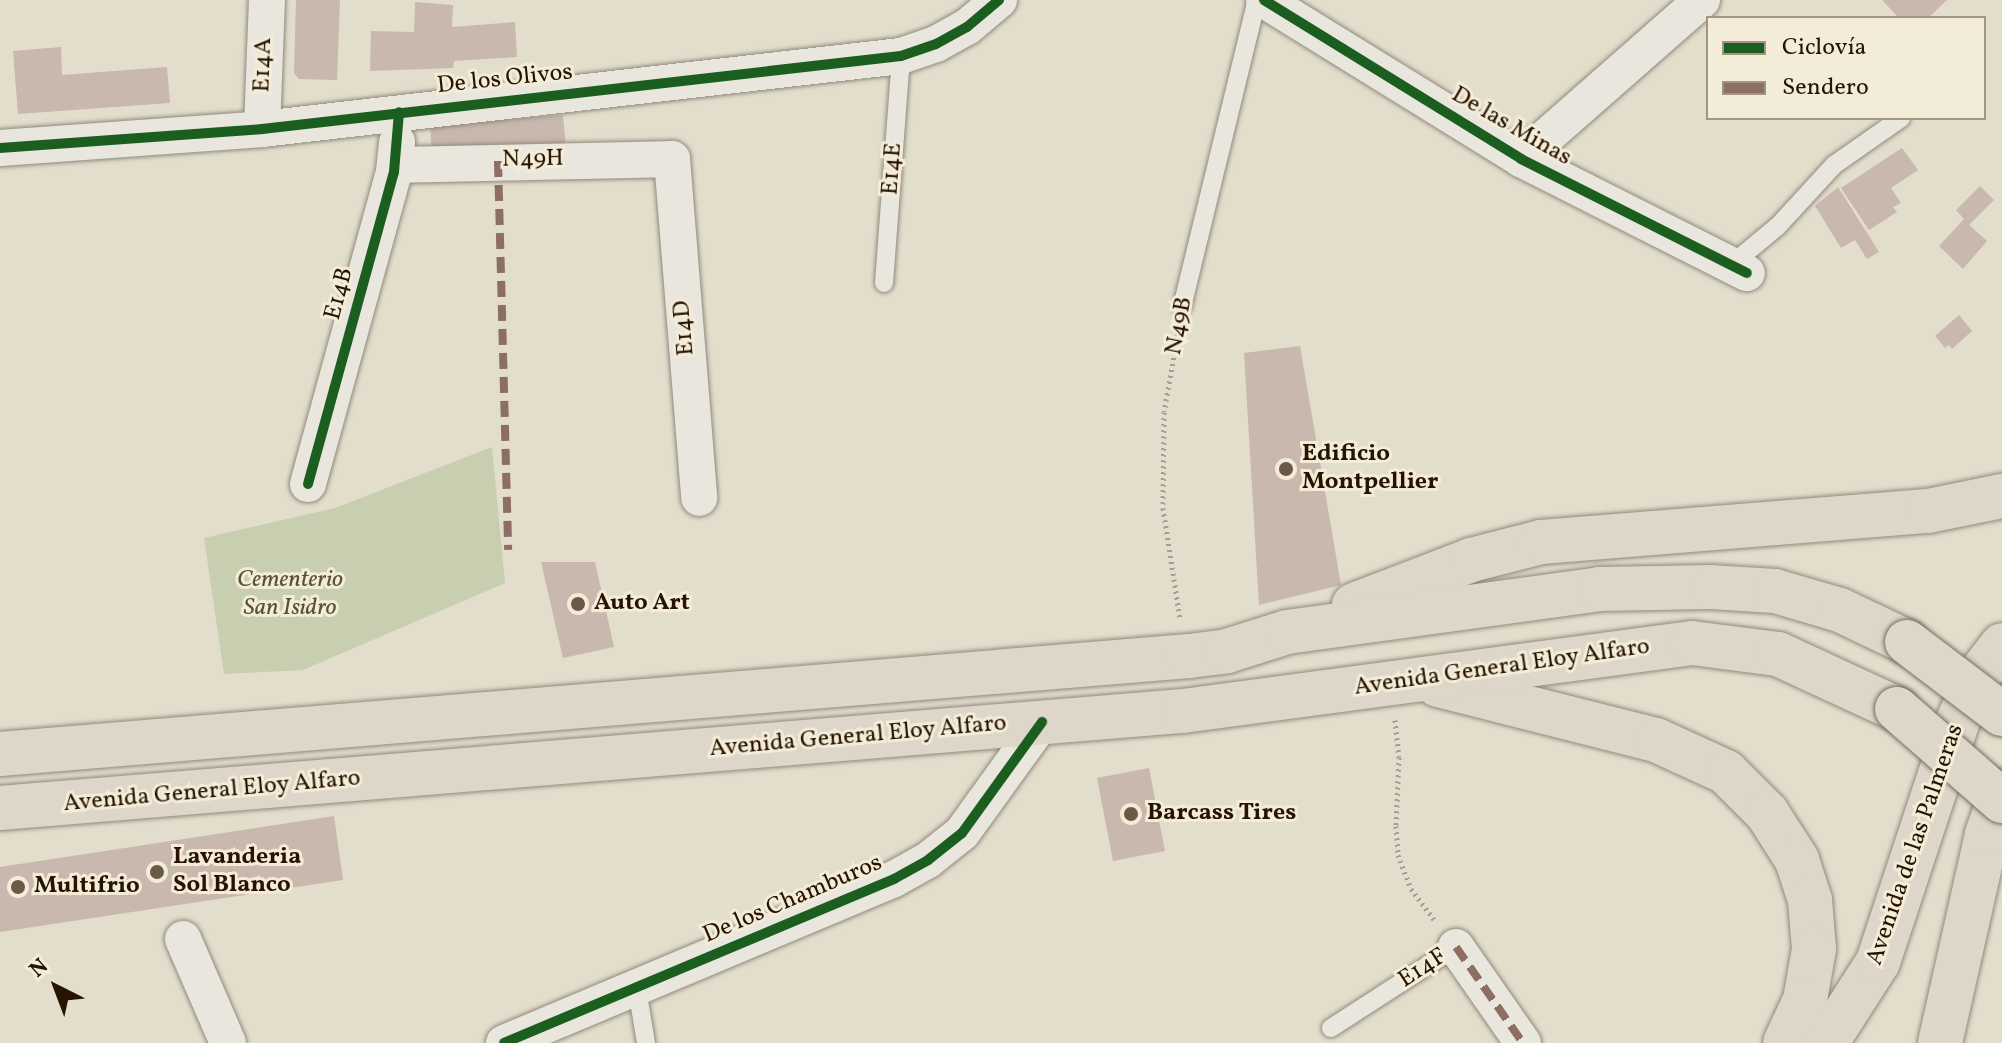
<!DOCTYPE html>
<html>
<head>
<meta charset="utf-8">
<style>
  body { margin:0 }
  #map { position:relative; width:2002px; height:1043px; overflow:hidden; background:#e3ddcc; font-family:Vollkorn,serif }
  div>[style] { position:absolute }
  .green>* { inset:0; background:#c8cfb0 }
  .building>* { inset:0; background:#c8b8ad }
  .path>* { height:5px; margin-top:-2.5px; transform-origin:0; background:repeating-linear-gradient(90deg,#a39e96 0 2px,transparent 0 6px) }
  .roads { filter:drop-shadow(0 0 2px #908a7e) drop-shadow(0 0 2px #908a7e) }
  .service>* { height:18px; margin:-9px; padding:0 9px; transform-origin:9px; border-radius:9px; background:#e9e6de }
  .minor>* { height:36px; margin:-18px; padding:0 18px; transform-origin:18px; border-radius:18px; background:#e9e6de }
  .primary>* { height:44px; margin:-22px; padding:0 22px; transform-origin:22px; border-radius:22px; background:#ddd6c9 }
  .bridges { filter:drop-shadow(0 0 2px #756e64) drop-shadow(0 0 2px #756e64) }
  .primary-bridge>* { height:44px; margin:-22px; padding:0 22px; transform-origin:22px; border-radius:22px; background:#ddd6c9 }
  .quiet>* { height:8px; margin-top:-4px; transform-origin:0; background:repeating-linear-gradient(90deg,#8d6e63 0 16px,transparent 0 24px) }
  .cycleway>* { height:10px; margin:-5px; padding:0 5px; transform-origin:5px; border-radius:5px; background:#1b5e20 }
  .dots>* { width:22px; height:22px; translate:-50% -50%; box-sizing:border-box; border:4px solid #f3ecd8; border-radius:50% }
  span { translate:-50% -50%; white-space:nowrap; text-align:center; line-height:1.15; -webkit-text-stroke:6px #f3ecd8; paint-order:stroke }
  .street-label { font-size:24px; color:#281301 }
  .poi-label { font-size:24px; color:#281301; font-weight:700 }
  .left { translate:0 -50%; text-align:left }
  .park-label { font-size:24px; color:#585136; font-style:italic }
  .legend { position:absolute; left:1706px; top:16px; width:280px; height:104px; box-sizing:border-box; background:#f3ecd8; border:2px solid #a29582; margin:0; padding:10px 14px; list-style:none; font-size:24px; color:#281301 }
  .legend li { display:flex; align-items:center; gap:16px; height:40px }
  .legend b { width:40px; border:2px solid #a29582 }
  .north { position:absolute; left:16px; top:947px; width:80px; height:80px; -webkit-text-stroke:6px #f3ecd8; paint-order:stroke; rotate:318deg; font-size:22px; font-weight:700; line-height:32px; text-align:center; color:#281301 }
  .north::after { content:''; display:block; margin:auto; width:28px; height:36px; background:#281301; clip-path:polygon(50% 0,100% 100%,50% 72%,0 100%) }
</style>
</head>
<body>
<div id="map">
  <div class="green">
    <div style="clip-path:polygon(492px 447px,505px 583px,303px 670px,224px 674px,204px 538px,335px 508px)"></div>
  </div>
  <div class="building">
    <div style="clip-path:polygon(296px 0,340px 0,337px 80px,299px 79px,294px 73px)"></div>
    <div style="clip-path:polygon(1882px 0,1947px 0,1928px 18px,1899px 18px)"></div>
    <div style="clip-path:polygon(415px 2px,453px 5px,452px 27px,515px 22px,517px 57px,454px 61px,453px 68px,370px 71px,371px 31px,414px 32px)"></div>
    <div style="clip-path:polygon(61px 47px,62px 75px,167px 67px,170px 103px,18px 114px,13px 51px)"></div>
    <div style="clip-path:polygon(563px 115px,566px 148px,432px 158px,430px 125px)"></div>
    <div style="clip-path:polygon(1902px 148px,1918px 170px,1891px 188px,1901px 203px,1893px 207px,1897px 212px,1869px 230px,1841px 188px)"></div>
    <div style="clip-path:polygon(1980px 186px,1994px 200px,1969px 225px,1987px 241px,1963px 269px,1939px 246px,1964px 219px,1956px 210px)"></div>
    <div style="clip-path:polygon(1838px 187px,1879px 252px,1867px 259px,1855px 240px,1841px 248px,1815px 206px)"></div>
    <div style="clip-path:polygon(1959px 315px,1972px 331px,1952px 349px,1949px 345px,1945px 348px,1935px 336px)"></div>
    <div style="clip-path:polygon(1300px 346px,1341px 585px,1259px 605px,1244px 353px)"></div>
    <div style="clip-path:polygon(541px 562px,595px 562px,614px 647px,563px 658px)"></div>
    <div style="clip-path:polygon(1149px 768px,1165px 851px,1113px 861px,1097px 778px)"></div>
    <div style="clip-path:polygon(334px 816px,343px 880px,0 932px,0 867px)"></div>
  </div>
  <div class="path">
    <div style="left:1179px;top:328px;width:85px;rotate:100.1deg"></div>
    <div style="left:1164px;top:412px;width:96px;rotate:90.6deg"></div>
    <div style="left:1163px;top:508px;width:112px;rotate:81.3deg"></div>
    <div style="left:1395px;top:720px;width:37px;rotate:84deg"></div>
    <div style="left:1399px;top:757px;width:69px;rotate:92.5deg"></div>
    <div style="left:1396px;top:826px;width:29px;rotate:86deg"></div>
    <div style="left:1398px;top:855px;width:36px;rotate:69deg"></div>
    <div style="left:1411px;top:889px;width:41px;rotate:52.9deg"></div>
  </div>
  <div class="roads">
    <div class="service">
      <div style="left:1731px;top:265px;width:61px;rotate:-39.7deg"></div>
      <div style="left:1778px;top:226px;width:83px;rotate:-47.4deg"></div>
      <div style="left:1834px;top:165px;width:82px;rotate:-35deg"></div>
      <div style="left:884px;top:283px;width:228px;rotate:-85.7deg"></div>
      <div style="left:1182px;top:307px;width:316px;rotate:-76.3deg"></div>
      <div style="left:637px;top:989px;width:55px;rotate:80.5deg"></div>
      <div style="left:1331px;top:1028px;width:149px;rotate:-32.9deg"></div>
    </div>
    <div class="minor">
      <div style="left:1264px;top:0;width:302px;rotate:31.7deg"></div>
      <div style="left:1521px;top:159px;width:253px;rotate:26.8deg"></div>
      <div style="left:262px;top:129px;width:129px;rotate:-87.8deg"></div>
      <div style="left:0;top:148px;width:263px;rotate:-4.1deg"></div>
      <div style="left:262px;top:129px;width:643px;rotate:-6.52deg"></div>
      <div style="left:901px;top:56px;width:37px;rotate:-19deg"></div>
      <div style="left:936px;top:44px;width:35px;rotate:-29deg"></div>
      <div style="left:967px;top:27px;width:42px;rotate:-40.2deg"></div>
      <div style="left:1521px;top:159px;width:241px;rotate:-41.3deg"></div>
      <div style="left:395px;top:165px;width:277px;rotate:-1.2deg"></div>
      <div style="left:672px;top:159px;width:340px;rotate:85.4deg"></div>
      <div style="left:308px;top:484px;width:324px;rotate:-74.6deg"></div>
      <div style="left:394px;top:172px;width:30px;rotate:-84deg"></div>
      <div style="left:183px;top:939px;width:113px;rotate:66.6deg"></div>
      <div style="left:1456px;top:947px;width:117px;rotate:55.1deg"></div>
      <div style="left:504px;top:1043px;width:423px;rotate:-22.8deg"></div>
      <div style="left:894px;top:879px;width:39px;rotate:-29deg"></div>
      <div style="left:928px;top:860px;width:43px;rotate:-38.5deg"></div>
      <div style="left:962px;top:833px;width:137px;rotate:-54.2deg"></div>
    </div>
    <div class="primary">
      <div style="left:1354px;top:605px;width:125px;rotate:-21deg"></div>
      <div style="left:1471px;top:560px;width:72px;rotate:-14.4deg"></div>
      <div style="left:1541px;top:542px;width:388px;rotate:-4.6deg"></div>
      <div style="left:1928px;top:511px;width:76px;rotate:-11.5deg"></div>
      <div style="left:1438px;top:685px;width:225px;rotate:14.2deg"></div>
      <div style="left:1656px;top:740px;width:77px;rotate:24.6deg"></div>
      <div style="left:1726px;top:772px;width:58px;rotate:45deg"></div>
      <div style="left:1767px;top:813px;width:56px;rotate:57.4deg"></div>
      <div style="left:1797px;top:860px;width:42px;rotate:72deg"></div>
      <div style="left:1810px;top:900px;width:49px;rotate:85.3deg"></div>
      <div style="left:1814px;top:949px;width:52px;rotate:100deg"></div>
      <div style="left:1805px;top:1000px;width:47px;rotate:114.9deg"></div>
      <div style="left:0;top:754px;width:1193px;rotate:-4.71deg"></div>
      <div style="left:1189px;top:656px;width:38px;rotate:-7deg"></div>
      <div style="left:1227px;top:651px;width:63px;rotate:-17.6deg"></div>
      <div style="left:1287px;top:632px;width:315px;rotate:-7.8deg"></div>
      <div style="left:1599px;top:589px;width:111px;rotate:-1deg"></div>
      <div style="left:1710px;top:587px;width:65px;rotate:3.5deg"></div>
      <div style="left:1775px;top:591px;width:68px;rotate:16.3deg"></div>
      <div style="left:1840px;top:610px;width:74px;rotate:25.5deg"></div>
      <div style="left:0;top:808px;width:1187px;rotate:-4.69deg"></div>
      <div style="left:1183px;top:711px;width:514px;rotate:-7.61deg"></div>
      <div style="left:1692px;top:643px;width:87px;rotate:7.3deg"></div>
      <div style="left:1778px;top:654px;width:131px;rotate:24.8deg"></div>
      <div style="left:1826px;top:1043px;width:96px;rotate:-57.3deg"></div>
      <div style="left:1878px;top:962px;width:252px;rotate:-71.7deg"></div>
      <div style="left:1957px;top:723px;width:51px;rotate:-65.9deg"></div>
      <div style="left:1978px;top:676px;width:39px;rotate:-52deg"></div>
      <div style="left:1940px;top:1043px;width:214px;rotate:-77.3deg"></div>
      <div style="left:1987px;top:834px;width:45px;rotate:-70.3deg"></div>
    </div>
  </div>
  <div class="bridges">
    <div class="primary-bridge">
      <div style="left:1907px;top:642px;width:119px;rotate:37.2deg"></div>
      <div style="left:1897px;top:709px;width:140px;rotate:41.2deg"></div>
    </div>
  </div>
  <div class="quiet">
    <div style="left:498px;top:161px;width:389px;rotate:88.5deg"></div>
    <div style="left:1456px;top:947px;width:117px;rotate:55.1deg"></div>
  </div>
  <div class="cycleway">
    <div style="left:1264px;top:0;width:302px;rotate:31.7deg"></div>
    <div style="left:1521px;top:159px;width:253px;rotate:26.8deg"></div>
    <div style="left:0;top:148px;width:263px;rotate:-4.1deg"></div>
    <div style="left:262px;top:129px;width:643px;rotate:-6.52deg"></div>
    <div style="left:901px;top:56px;width:37px;rotate:-19deg"></div>
    <div style="left:936px;top:44px;width:35px;rotate:-29deg"></div>
    <div style="left:967px;top:27px;width:42px;rotate:-40.2deg"></div>
    <div style="left:308px;top:484px;width:324px;rotate:-74.6deg"></div>
    <div style="left:394px;top:172px;width:60px;rotate:-85.2deg"></div>
    <div style="left:504px;top:1043px;width:423px;rotate:-22.8deg"></div>
    <div style="left:894px;top:879px;width:39px;rotate:-29deg"></div>
    <div style="left:928px;top:860px;width:43px;rotate:-38.5deg"></div>
    <div style="left:962px;top:833px;width:137px;rotate:-54.2deg"></div>
  </div>
  <div class="dots">
    <div style="left:1286px;top:469px;background:#695a48"></div>
    <div style="left:578px;top:604px;background:#695a48"></div>
    <div style="left:1131px;top:814px;background:#695a48"></div>
    <div style="left:157px;top:872px;background:#695a48"></div>
    <div style="left:18px;top:887px;background:#695a48"></div>
  </div>
  <div class="street-label">
    <span style="left:264px;top:65px;rotate:-88deg">E14A</span>
    <span style="left:505px;top:80px;rotate:-6deg">De los Olivos</span>
    <span style="left:1511px;top:127px;rotate:30deg">De las Minas</span>
    <span style="left:533px;top:160px;rotate:-1deg">N49H</span>
    <span style="left:893px;top:169px;rotate:-86deg">E14E</span>
    <span style="left:340px;top:294px;rotate:-75deg">E14B</span>
    <span style="left:1180px;top:326px;rotate:-79deg">N49B</span>
    <span style="left:685px;top:328px;rotate:-95deg">E14D</span>
    <span style="left:1502px;top:668px;rotate:-8deg">Avenida General Eloy Alfaro</span>
    <span style="left:858px;top:737px;rotate:-5deg">Avenida General Eloy Alfaro</span>
    <span style="left:212px;top:792px;rotate:-5deg">Avenida General Eloy Alfaro</span>
    <span style="left:1916px;top:845px;rotate:-71deg">Avenida de las Palmeras</span>
    <span style="left:793px;top:900px;rotate:-23deg">De los Chamburos</span>
    <span style="left:1423px;top:969px;rotate:-33deg">E14F</span>
  </div>
  <div class="poi-label">
    <span class="left" style="left:1302px;top:469px">Edificio<br>Montpellier</span>
    <span class="left" style="left:594px;top:604px">Auto Art</span>
    <span class="left" style="left:1147px;top:814px">Barcass Tires</span>
    <span class="left" style="left:173px;top:872px">Lavanderia<br>Sol Blanco</span>
    <span class="left" style="left:34px;top:887px">Multifrio</span>
  </div>
  <div class="park-label">
    <span style="left:290px;top:595px">Cementerio<br>San Isidro</span>
  </div>
  <ul class="legend">
  <li><b style="height:10px;background:#1b5e20"></b>Ciclovía</li>
  <li><b style="height:10px;background:#8d6e63"></b>Sendero</li>
  </ul>
  <div class="north">N</div>
</div>
</body>
</html>
